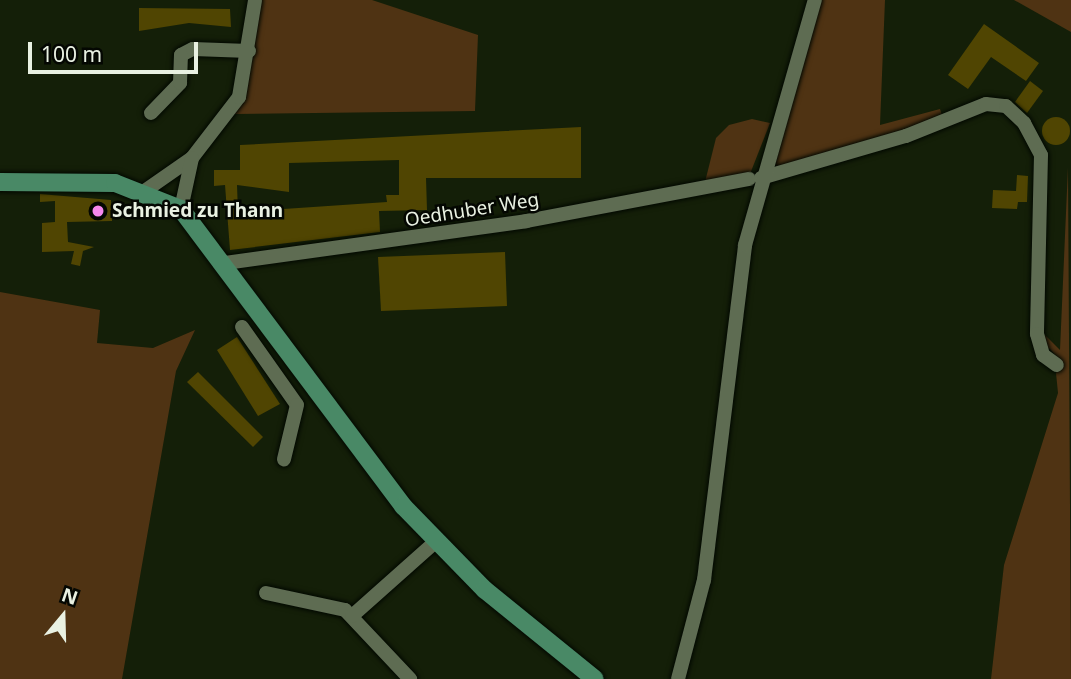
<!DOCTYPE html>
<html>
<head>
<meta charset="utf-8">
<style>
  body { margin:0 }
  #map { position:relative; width:1071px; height:679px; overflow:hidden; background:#141f08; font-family:"Noto Sans",sans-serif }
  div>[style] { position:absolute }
  .green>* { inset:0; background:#4f3313 }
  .building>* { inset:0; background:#504502 }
  .round { border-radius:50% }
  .roads { filter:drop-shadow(0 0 2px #020800) drop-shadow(0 0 2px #020800) }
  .minor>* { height:14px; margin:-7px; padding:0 7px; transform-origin:7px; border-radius:7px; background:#5e6c52 }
  .major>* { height:18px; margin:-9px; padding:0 9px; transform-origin:9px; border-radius:9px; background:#498966 }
  .dots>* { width:19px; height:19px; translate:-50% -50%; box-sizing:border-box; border:4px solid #040702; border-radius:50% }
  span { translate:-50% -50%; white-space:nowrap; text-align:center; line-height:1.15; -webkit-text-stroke:5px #040702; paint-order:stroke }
  .street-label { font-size:19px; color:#e9f1e2 }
  .poi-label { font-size:19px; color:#e9f1e2; font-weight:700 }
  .left { translate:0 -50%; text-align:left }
  .north { position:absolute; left:28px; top:581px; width:70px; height:70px; -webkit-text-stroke:5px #040702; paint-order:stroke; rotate:19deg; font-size:19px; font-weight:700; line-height:28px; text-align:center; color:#e9f1e2 }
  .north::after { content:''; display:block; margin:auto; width:24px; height:32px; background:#e9f1e2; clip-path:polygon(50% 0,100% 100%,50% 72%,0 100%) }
  .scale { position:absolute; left:28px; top:42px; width:170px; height:32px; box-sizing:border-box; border:4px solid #e9f1e2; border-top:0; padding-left:9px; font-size:21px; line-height:24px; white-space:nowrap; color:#e9f1e2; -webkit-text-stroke:5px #040702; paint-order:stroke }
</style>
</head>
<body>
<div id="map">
  <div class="green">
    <div style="clip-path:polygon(260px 0,372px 0,478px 35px,475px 111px,234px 114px,249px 80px)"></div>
    <div style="clip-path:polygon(821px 0,885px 0,880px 125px,940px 109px,943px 118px,780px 169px,775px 165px)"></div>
    <div style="clip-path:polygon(1014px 0,1071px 0,1071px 32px)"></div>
    <div style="clip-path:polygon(752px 119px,770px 123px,750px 174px,704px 186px,716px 138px,729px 125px)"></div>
    <div style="clip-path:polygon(1068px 167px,1071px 679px,991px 679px,1004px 565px,1058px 393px,1056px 373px,1062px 362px,1049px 348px,1046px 352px,1041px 331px,1060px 350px)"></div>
    <div style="clip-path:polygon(0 292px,100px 310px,97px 343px,153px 348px,195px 330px,176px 371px,122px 679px,0 679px)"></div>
  </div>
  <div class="building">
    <div style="clip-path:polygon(139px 8px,230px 9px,231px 27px,189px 23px,139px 31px)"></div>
    <div style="clip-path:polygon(984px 24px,1039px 63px,1026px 81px,991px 57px,968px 89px,948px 75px)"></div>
    <div style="clip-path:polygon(1030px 81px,1043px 91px,1027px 113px,1015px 102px)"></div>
    <div class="round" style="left:1042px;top:117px;width:28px;height:28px"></div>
    <div style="clip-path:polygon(evenodd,581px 127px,581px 178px,426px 178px,427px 210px,379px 211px,380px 232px,230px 250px,225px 185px,214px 186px,214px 170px,240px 170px,240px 145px,581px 127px,399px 160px,399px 195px,386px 195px,387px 202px,238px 212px,237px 185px,289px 192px,289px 163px,399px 160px)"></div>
    <div style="clip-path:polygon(1017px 175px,1028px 176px,1027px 202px,1018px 202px,1017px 209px,992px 208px,993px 190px,1016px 191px)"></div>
    <div style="clip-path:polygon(40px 194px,111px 200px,112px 221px,67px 222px,68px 242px,94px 247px,83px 251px,80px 266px,71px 264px,74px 251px,42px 252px,42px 223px,55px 222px,55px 201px,40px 202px)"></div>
    <div style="clip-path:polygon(505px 252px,507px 306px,381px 311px,378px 257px)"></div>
    <div style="clip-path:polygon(237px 337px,280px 404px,258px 416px,217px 350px)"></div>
    <div style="clip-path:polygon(198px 372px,263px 437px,253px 447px,187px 382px)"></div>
  </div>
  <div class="roads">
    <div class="minor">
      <div style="left:151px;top:113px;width:42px;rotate:-46deg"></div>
      <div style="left:180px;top:83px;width:28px;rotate:-88deg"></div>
      <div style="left:181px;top:55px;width:13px;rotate:-27deg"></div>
      <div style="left:193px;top:49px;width:56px;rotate:2deg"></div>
      <div style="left:761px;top:178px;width:151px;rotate:-16.2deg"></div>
      <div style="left:906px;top:136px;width:86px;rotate:-21.8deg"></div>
      <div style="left:986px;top:104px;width:20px;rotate:6deg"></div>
      <div style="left:1006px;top:106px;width:25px;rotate:43deg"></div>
      <div style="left:1024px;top:123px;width:36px;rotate:62deg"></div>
      <div style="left:1041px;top:155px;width:179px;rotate:91.3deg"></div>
      <div style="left:1037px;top:334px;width:22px;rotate:74deg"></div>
      <div style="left:1043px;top:355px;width:17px;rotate:36deg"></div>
      <div style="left:146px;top:190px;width:56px;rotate:-34.8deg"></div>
      <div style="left:192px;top:158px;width:77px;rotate:-52.4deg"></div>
      <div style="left:239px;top:97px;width:98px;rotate:-80.6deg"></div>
      <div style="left:181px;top:209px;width:52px;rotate:-77.8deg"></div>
      <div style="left:225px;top:263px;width:304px;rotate:-7.9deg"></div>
      <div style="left:526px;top:221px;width:227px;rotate:-10.7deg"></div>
      <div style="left:242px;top:327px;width:95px;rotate:54.8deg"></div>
      <div style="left:297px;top:405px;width:56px;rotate:103.5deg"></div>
      <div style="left:266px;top:593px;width:81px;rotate:12.1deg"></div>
      <div style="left:345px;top:610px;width:95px;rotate:46.7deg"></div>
      <div style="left:352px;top:616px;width:111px;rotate:-41.7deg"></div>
      <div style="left:678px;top:679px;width:102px;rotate:-75.3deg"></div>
      <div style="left:704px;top:580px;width:337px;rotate:-83deg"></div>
      <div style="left:745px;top:245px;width:255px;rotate:-74.1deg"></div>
    </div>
    <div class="major">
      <div style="left:0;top:182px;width:115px;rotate:0.5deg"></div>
      <div style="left:115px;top:183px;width:71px;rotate:21.5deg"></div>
      <div style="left:181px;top:209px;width:371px;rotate:53.2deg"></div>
      <div style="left:403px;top:506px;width:117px;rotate:45.7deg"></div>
      <div style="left:485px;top:590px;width:141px;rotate:39deg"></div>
    </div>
  </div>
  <div class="dots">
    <div style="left:98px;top:211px;background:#f688ed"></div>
  </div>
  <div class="street-label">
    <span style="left:472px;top:210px;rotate:-9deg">Oedhuber Weg</span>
  </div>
  <div class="poi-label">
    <span class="left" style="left:112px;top:211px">Schmied zu Thann</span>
  </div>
  <div class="north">N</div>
  <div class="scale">100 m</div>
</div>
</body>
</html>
